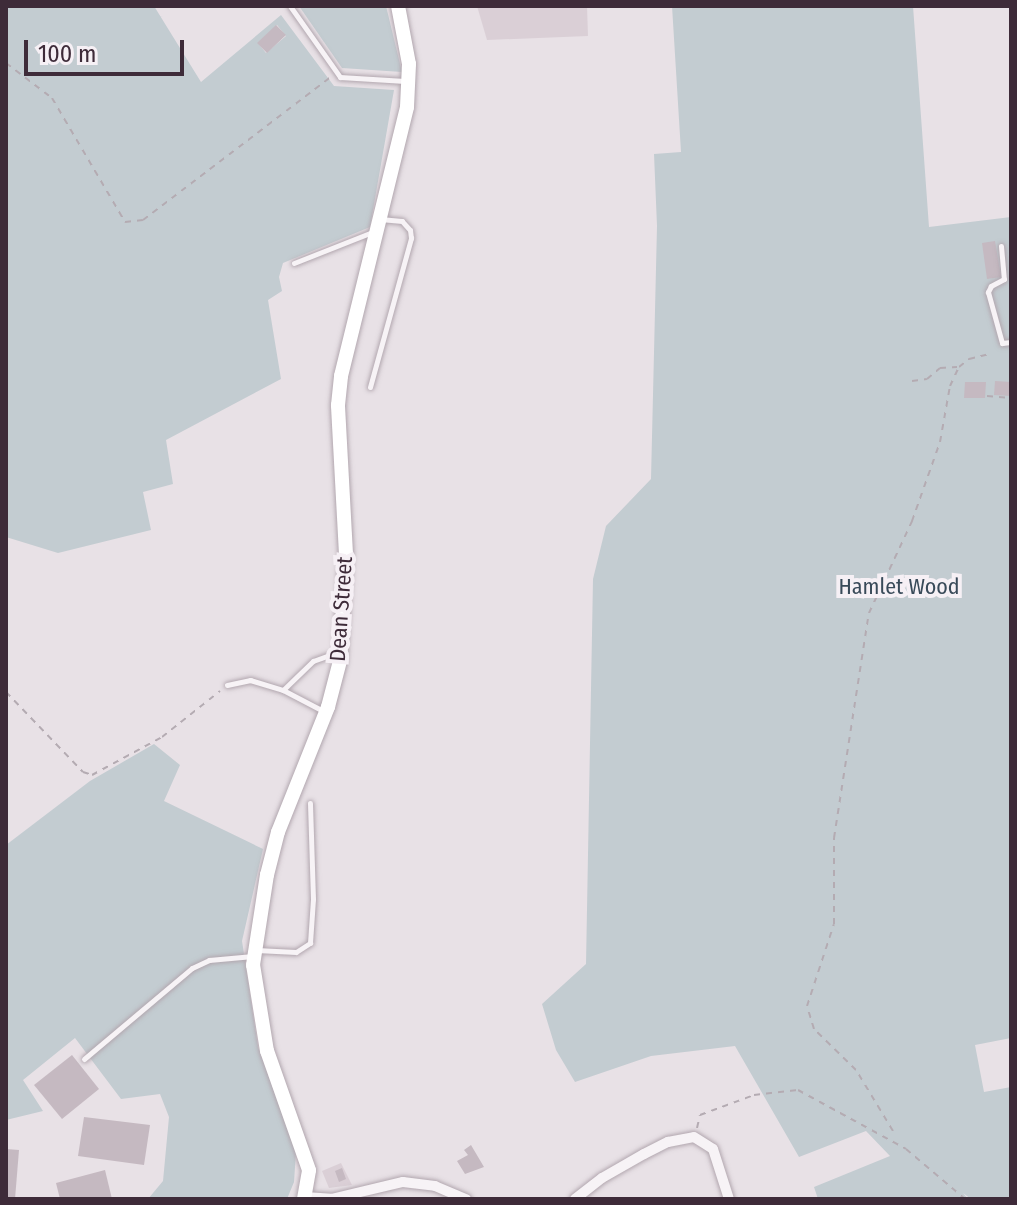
<!DOCTYPE html>
<html>
<head>
<meta charset="utf-8">
<style>
  body { margin:0 }
  #map { position:relative; width:1017px; height:1205px; overflow:hidden; background:#e8e1e6; font-family:"Fira Sans Condensed",sans-serif }
  div>[style] { position:absolute }
  .built>* { inset:0; background:#dacfd6 }
  .green>* { inset:0; background:#c3ccd1 }
  .building>* { inset:0; background:#c5b9c1 }
  .path>* { height:2px; margin-top:-1px; transform-origin:0; background:repeating-linear-gradient(90deg,#b4abb2 0 6px,transparent 0 12px) }
  .roads { filter:drop-shadow(0 0 2px #b2a7af) drop-shadow(0 0 2px #b2a7af) }
  .lane>* { height:5px; margin:-2.5px; padding:0 2.5px; transform-origin:2.5px; border-radius:2.5px; background:#f7f3f6 }
  .street>* { height:10px; margin:-5px; padding:0 5px; transform-origin:5px; border-radius:5px; background:#f7f3f6 }
  .secondary>* { height:14px; margin:-7px; padding:0 7px; transform-origin:7px; border-radius:7px; background:#fff }
  span { translate:-50% -50%; white-space:nowrap; text-align:center; line-height:1.15; -webkit-text-stroke:8px #f6f0f5; paint-order:stroke }
  .park-label { font-size:22px; color:#394a59 }
  .street-label { font-size:22px; color:#3e2b39 }
  .frame { position:absolute; inset:0; border:8px solid #3e2b39; pointer-events:none }
  .scale { position:absolute; left:24px; top:40px; width:160px; height:36px; box-sizing:border-box; border:4px solid #3e2b39; border-top:0; padding-left:10px; font-size:24px; line-height:28px; white-space:nowrap; color:#3e2b39; -webkit-text-stroke:6px #f6f0f5; paint-order:stroke }
</style>
</head>
<body>
<div id="map">
  <div class="built">
    <div style="clip-path:polygon(477px 6px,587px 6px,588px 36px,487px 40px)"></div>
    <div style="clip-path:polygon(341px 1163px,352px 1185px,329px 1188px,322px 1171px)"></div>
  </div>
  <div class="green">
    <div style="clip-path:polygon(evenodd,6px 6px,154px 6px,201px 82px,281px 15px,334px 86px,394px 90px,370px 227px,283px 263px,279px 277px,282px 291px,268px 300px,281px 379px,166px 440px,173px 484px,143px 492px,151px 530px,58px 553px,6px 537px,6px 6px,277px 25px,286px 36px,266px 53px,258px 43px,277px 25px)"></div>
    <div style="clip-path:polygon(299px 6px,386px 6px,402px 72px,342px 68px)"></div>
    <div style="clip-path:polygon(672px 6px,913px 6px,929px 227px,1011px 217px,1011px 1038px,975px 1045px,984px 1092px,1011px 1087px,1011px 1199px,971px 1199px,963px 1193px,968px 1199px,818px 1199px,814px 1187px,890px 1156px,866px 1131px,799px 1157px,735px 1046px,651px 1056px,575px 1082px,556px 1050px,542px 1004px,586px 964px,593px 579px,606px 526px,651px 479px,657px 226px,654px 154px,681px 152px)"></div>
    <div style="clip-path:polygon(154px 744px,180px 765px,164px 801px,263px 849px,242px 941px,258px 1047px,296px 1152px,294px 1182px,287px 1199px,148px 1199px,163px 1181px,169px 1117px,160px 1094px,121px 1099px,75px 1038px,23px 1080px,43px 1111px,6px 1120px,6px 845px,90px 781px)"></div>
  </div>
  <div class="building">
    <div style="clip-path:polygon(276px 25px,286px 35px,267px 53px,257px 43px)"></div>
    <div style="clip-path:polygon(995px 241px,1001px 277px,987px 279px,982px 243px)"></div>
    <div style="clip-path:polygon(995px 381px,1011px 382px,1011px 396px,994px 395px)"></div>
    <div style="clip-path:polygon(965px 382px,986px 382px,985px 398px,964px 398px)"></div>
    <div style="clip-path:polygon(72px 1055px,99px 1089px,62px 1119px,34px 1085px)"></div>
    <div style="clip-path:polygon(84px 1117px,150px 1125px,144px 1165px,78px 1156px)"></div>
    <div style="clip-path:polygon(471px 1145px,484px 1167px,465px 1174px,457px 1161px,468px 1155px,464px 1150px)"></div>
    <div style="clip-path:polygon(6px 1149px,19px 1150px,15px 1199px,6px 1199px)"></div>
    <div style="clip-path:polygon(342px 1168px,346px 1179px,339px 1182px,335px 1171px)"></div>
    <div style="clip-path:polygon(105px 1170px,112px 1199px,60px 1199px,56px 1183px)"></div>
  </div>
  <div class="path">
    <div style="left:6px;top:63px;width:58px;rotate:37.3deg"></div>
    <div style="left:52px;top:98px;width:144px;rotate:59.5deg"></div>
    <div style="left:125px;top:222px;width:18px;rotate:-6deg"></div>
    <div style="left:143px;top:220px;width:236px;rotate:-37.3deg"></div>
    <div style="left:912px;top:381px;width:15px;rotate:-8deg"></div>
    <div style="left:927px;top:379px;width:17px;rotate:-40deg"></div>
    <div style="left:940px;top:368px;width:17px;rotate:-3deg"></div>
    <div style="left:987px;top:396px;width:24px;rotate:5deg"></div>
    <div style="left:6px;top:692px;width:111px;rotate:46.1deg"></div>
    <div style="left:83px;top:772px;width:9px;rotate:18deg"></div>
    <div style="left:92px;top:775px;width:80px;rotate:-28.5deg"></div>
    <div style="left:162px;top:737px;width:74px;rotate:-38.4deg"></div>
    <div style="left:697px;top:1128px;width:13px;rotate:-77deg"></div>
    <div style="left:700px;top:1115px;width:58px;rotate:-20.3deg"></div>
    <div style="left:754px;top:1095px;width:44px;rotate:-6.5deg"></div>
    <div style="left:798px;top:1090px;width:123px;rotate:28.6deg"></div>
    <div style="left:906px;top:1149px;width:77px;rotate:40.3deg"></div>
    <div style="left:893px;top:1131px;width:71px;rotate:-121.2deg"></div>
    <div style="left:856px;top:1070px;width:59px;rotate:-135.7deg"></div>
    <div style="left:814px;top:1029px;width:24px;rotate:-107deg"></div>
    <div style="left:807px;top:1006px;width:86px;rotate:-71.8deg"></div>
    <div style="left:834px;top:924px;width:86px;rotate:-90deg"></div>
    <div style="left:834px;top:838px;width:228px;rotate:-81.2deg"></div>
    <div style="left:869px;top:613px;width:102px;rotate:-64.9deg"></div>
    <div style="left:912px;top:521px;width:84px;rotate:-70.5deg"></div>
    <div style="left:940px;top:442px;width:57px;rotate:-79.9deg"></div>
    <div style="left:950px;top:386px;width:21px;rotate:-65deg"></div>
    <div style="left:959px;top:367px;width:13px;rotate:-39deg"></div>
    <div style="left:969px;top:359px;width:21px;rotate:-14deg"></div>
  </div>
  <div class="roads">
    <div class="lane">
      <div style="left:290px;top:6px;width:87px;rotate:54.8deg"></div>
      <div style="left:340px;top:77px;width:65px;rotate:3.5deg"></div>
      <div style="left:1001px;top:246px;width:33px;rotate:85deg"></div>
      <div style="left:1004px;top:279px;width:15px;rotate:152deg"></div>
      <div style="left:991px;top:286px;width:7px;rotate:117deg"></div>
      <div style="left:988px;top:292px;width:53px;rotate:74.6deg"></div>
      <div style="left:1002px;top:343px;width:9px;rotate:-6deg"></div>
      <div style="left:294px;top:263px;width:87px;rotate:-21.6deg"></div>
      <div style="left:370px;top:387px;width:155px;rotate:-74.6deg"></div>
      <div style="left:411px;top:238px;width:8px;rotate:-97deg"></div>
      <div style="left:410px;top:230px;width:12px;rotate:-132deg"></div>
      <div style="left:402px;top:221px;width:22px;rotate:-175deg"></div>
      <div style="left:227px;top:685px;width:24px;rotate:-12deg"></div>
      <div style="left:250px;top:680px;width:34px;rotate:17deg"></div>
      <div style="left:283px;top:690px;width:47px;rotate:27.6deg"></div>
      <div style="left:283px;top:690px;width:42px;rotate:-44deg"></div>
      <div style="left:313px;top:661px;width:29px;rotate:-20deg"></div>
      <div style="left:256px;top:950px;width:40px;rotate:2.9deg"></div>
      <div style="left:296px;top:952px;width:17px;rotate:-33deg"></div>
      <div style="left:310px;top:943px;width:44px;rotate:-86.1deg"></div>
      <div style="left:313px;top:899px;width:96px;rotate:-91.8deg"></div>
      <div style="left:84px;top:1059px;width:141px;rotate:-40.1deg"></div>
      <div style="left:192px;top:968px;width:19px;rotate:-25deg"></div>
      <div style="left:209px;top:960px;width:44px;rotate:-5.2deg"></div>
    </div>
    <div class="street">
      <div style="left:305px;top:1197px;width:26px;rotate:4deg"></div>
      <div style="left:331px;top:1199px;width:74px;rotate:-13.3deg"></div>
      <div style="left:403px;top:1182px;width:32px;rotate:7deg"></div>
      <div style="left:435px;top:1186px;width:34px;rotate:23deg"></div>
      <div style="left:575px;top:1199px;width:34px;rotate:-38deg"></div>
      <div style="left:602px;top:1178px;width:48px;rotate:-29.7deg"></div>
      <div style="left:644px;top:1154px;width:27px;rotate:-27deg"></div>
      <div style="left:668px;top:1142px;width:26px;rotate:-11deg"></div>
      <div style="left:694px;top:1137px;width:22px;rotate:32deg"></div>
      <div style="left:713px;top:1149px;width:52px;rotate:72.3deg"></div>
    </div>
    <div class="secondary">
      <div style="left:304px;top:1199px;width:29px;rotate:-80deg"></div>
      <div style="left:309px;top:1170px;width:126px;rotate:-109.4deg"></div>
      <div style="left:267px;top:1051px;width:87px;rotate:-99.2deg"></div>
      <div style="left:253px;top:965px;width:91px;rotate:-81.2deg"></div>
      <div style="left:267px;top:875px;width:44px;rotate:-75.7deg"></div>
      <div style="left:278px;top:832px;width:135px;rotate:-68.2deg"></div>
      <div style="left:328px;top:707px;width:48px;rotate:-75.4deg"></div>
      <div style="left:340px;top:661px;width:107px;rotate:-86.8deg"></div>
      <div style="left:346px;top:554px;width:149px;rotate:-93.1deg"></div>
      <div style="left:338px;top:405px;width:29px;rotate:-84deg"></div>
      <div style="left:341px;top:376px;width:277px;rotate:-76.2deg"></div>
      <div style="left:407px;top:107px;width:43px;rotate:-87.3deg"></div>
      <div style="left:409px;top:64px;width:59px;rotate:-100.7deg"></div>
    </div>
  </div>
  <div class="park-label">
    <span style="left:899px;top:587px">Hamlet Wood</span>
  </div>
  <div class="street-label">
    <span style="left:341px;top:609px;rotate:-86deg">Dean Street</span>
  </div>
  <div class="frame"></div>
  <div class="scale">100 m</div>
</div>
</body>
</html>
